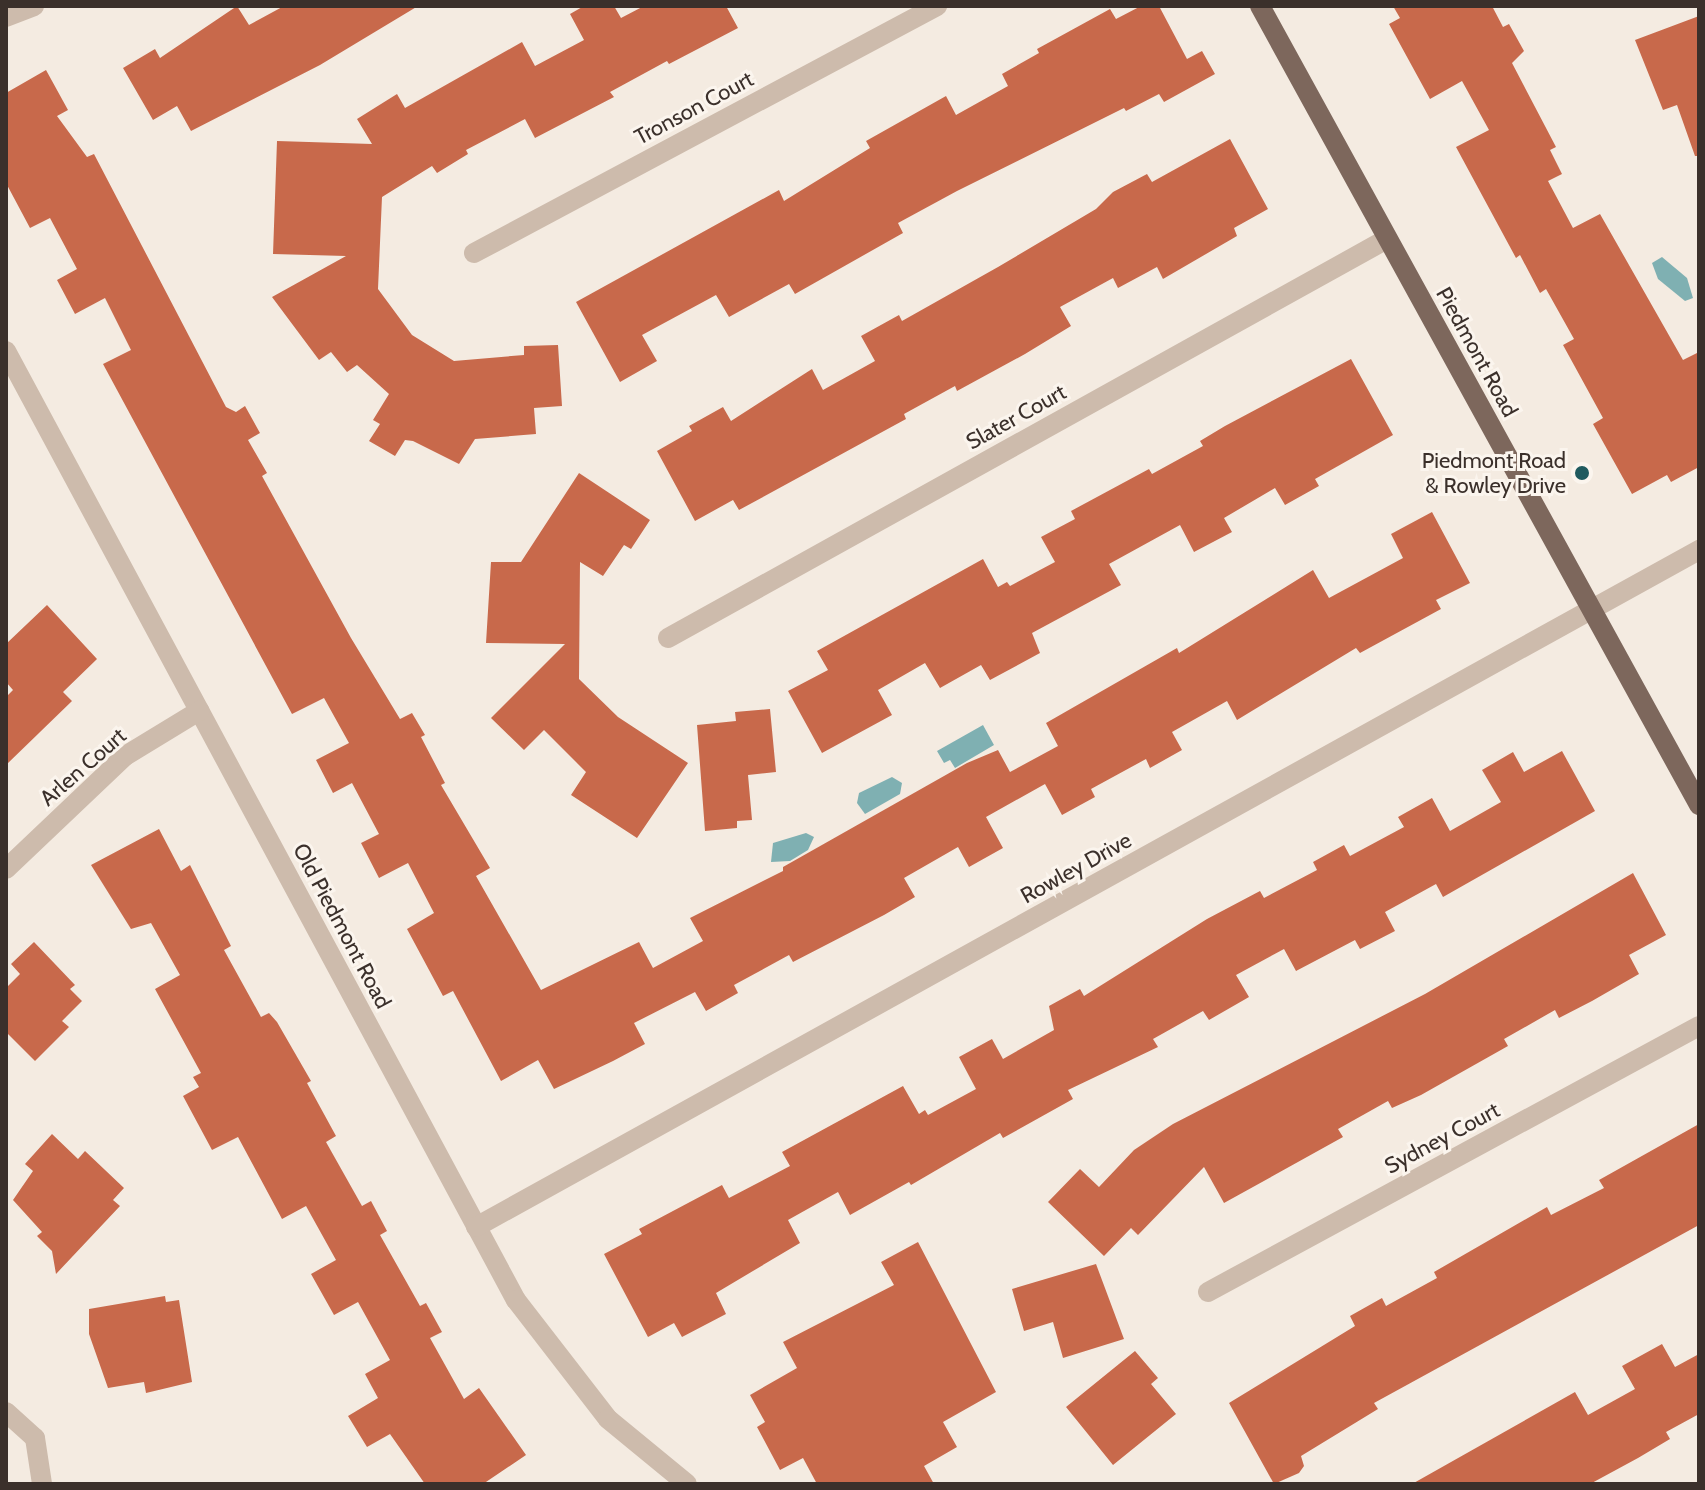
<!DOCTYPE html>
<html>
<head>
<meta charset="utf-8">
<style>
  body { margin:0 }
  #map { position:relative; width:1705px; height:1490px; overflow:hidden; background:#f4ebe1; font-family:Cabin,sans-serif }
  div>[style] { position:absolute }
  .water>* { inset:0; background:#7fb0b2 }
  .building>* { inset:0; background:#c8694b }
  .minor>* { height:20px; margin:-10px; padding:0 10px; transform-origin:10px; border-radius:10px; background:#cdbbac }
  .major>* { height:20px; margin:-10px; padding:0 10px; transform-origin:10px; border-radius:10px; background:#7d675c }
  .dots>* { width:22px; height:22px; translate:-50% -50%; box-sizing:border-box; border:4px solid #fbf5ee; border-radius:50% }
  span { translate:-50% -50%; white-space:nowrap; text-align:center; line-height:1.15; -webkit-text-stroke:6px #fbf5ee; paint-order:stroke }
  .street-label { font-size:22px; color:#3b302b }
  .poi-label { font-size:22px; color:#3b302b }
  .right { translate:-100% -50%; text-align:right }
  .frame { position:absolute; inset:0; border:8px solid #3b302b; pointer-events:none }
</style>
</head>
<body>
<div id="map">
  <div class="water">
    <div style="clip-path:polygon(1662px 257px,1687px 278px,1693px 298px,1685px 301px,1658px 279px,1652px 263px)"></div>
    <div style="clip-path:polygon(983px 725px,994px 745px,955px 768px,950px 760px,944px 763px,937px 751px)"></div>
    <div style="clip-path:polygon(892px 777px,902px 783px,900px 794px,865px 814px,857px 803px,859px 793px)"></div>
    <div style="clip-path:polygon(806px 833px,814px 837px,808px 850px,790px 861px,771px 862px,773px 843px)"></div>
  </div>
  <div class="building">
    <div style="clip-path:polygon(237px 6px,249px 25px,284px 6px,418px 6px,320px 65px,191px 131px,177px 106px,153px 120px,123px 68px,155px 49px,160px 58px)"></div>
    <div style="clip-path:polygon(584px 6px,614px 6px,621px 18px,644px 6px,726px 6px,738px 28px,669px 64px,667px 61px,610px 92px,614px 97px,535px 138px,525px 119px,466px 150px,468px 154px,437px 173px,432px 166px,382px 197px,378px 289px,412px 335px,454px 361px,524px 355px,524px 346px,558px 345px,562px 406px,534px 408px,536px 434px,475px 439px,459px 464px,413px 441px,405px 440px,395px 456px,369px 441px,380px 424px,373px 420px,389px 394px,357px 365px,347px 372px,331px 352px,319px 360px,272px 297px,346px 256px,273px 254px,277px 141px,372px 144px,357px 119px,397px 94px,405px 108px,522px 42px,535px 66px,584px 40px,570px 14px)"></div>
    <div style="clip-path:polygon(1141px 6px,1159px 6px,1187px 59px,1202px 51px,1215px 74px,1164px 102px,1159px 94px,1126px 111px,1124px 108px,957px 191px,898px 223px,903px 233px,795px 294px,789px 284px,729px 317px,716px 295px,642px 335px,657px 361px,620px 382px,576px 302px,779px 190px,784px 201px,870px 148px,866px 141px,946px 96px,956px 115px,1008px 86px,1002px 74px,1039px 53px,1037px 49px,1110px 9px,1116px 19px)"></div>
    <div style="clip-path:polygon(1393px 6px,1492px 6px,1503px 27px,1509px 24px,1524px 51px,1512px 63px,1556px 147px,1550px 150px,1562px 174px,1548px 181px,1573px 228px,1600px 214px,1683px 360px,1699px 352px,1699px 467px,1671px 482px,1667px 475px,1632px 494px,1593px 424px,1603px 418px,1563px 345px,1574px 339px,1546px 289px,1540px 293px,1520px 255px,1516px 258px,1456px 147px,1489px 130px,1462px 81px,1430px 99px,1389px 24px,1400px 18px)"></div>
    <div style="clip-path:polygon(1699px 16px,1699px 156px,1695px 156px,1677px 105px,1663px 110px,1635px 40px)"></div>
    <div style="clip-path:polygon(46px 70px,68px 110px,57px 116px,87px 157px,94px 154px,226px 407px,236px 412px,245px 406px,260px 433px,248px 440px,267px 473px,262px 476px,351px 638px,400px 719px,412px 713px,425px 735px,421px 737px,445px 783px,441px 785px,490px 868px,476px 876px,541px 990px,639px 942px,653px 968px,703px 941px,690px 918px,783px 871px,783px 867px,967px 763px,998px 750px,1010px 772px,1058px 746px,1046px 723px,1177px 648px,1179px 653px,1313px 570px,1329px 598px,1403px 558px,1391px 534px,1432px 512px,1470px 583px,1436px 600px,1441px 609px,1360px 653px,1356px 648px,1237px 720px,1227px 701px,1172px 732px,1182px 750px,1150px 768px,1146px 759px,1091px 789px,1095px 797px,1062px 815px,1045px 784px,986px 817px,1003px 848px,969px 867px,958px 847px,904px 878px,915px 897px,884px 915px,793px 962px,789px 955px,734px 985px,738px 993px,706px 1011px,695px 992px,634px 1023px,645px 1044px,613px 1061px,554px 1089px,538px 1060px,501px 1081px,453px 991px,443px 996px,407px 929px,434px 913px,408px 863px,379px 878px,361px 843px,379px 834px,352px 783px,333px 793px,316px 760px,349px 743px,324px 698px,292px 714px,103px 364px,131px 350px,105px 298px,75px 314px,57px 280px,77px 269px,50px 218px,30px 228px,6px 183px,6px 93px)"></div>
    <div style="clip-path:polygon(1230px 139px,1268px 209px,1234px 228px,1237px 236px,1163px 279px,1157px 267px,1118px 288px,1113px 278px,1060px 307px,1071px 326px,1025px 354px,957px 391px,955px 386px,904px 414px,906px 419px,739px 510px,733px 500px,695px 521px,657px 451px,692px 431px,689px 426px,723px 407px,731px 421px,812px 369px,823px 390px,875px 361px,861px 336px,899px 315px,902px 321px,998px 267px,1096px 209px,1113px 192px,1147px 174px,1152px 182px)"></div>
    <div style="clip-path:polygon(1351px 359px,1393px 435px,1315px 479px,1319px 486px,1285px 505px,1275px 488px,1224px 518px,1232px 532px,1194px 552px,1180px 525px,1109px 564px,1121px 585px,1032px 633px,1040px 653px,990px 680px,981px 665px,940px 688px,925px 663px,878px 690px,892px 715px,822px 753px,788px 691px,828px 670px,817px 651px,983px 559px,998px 587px,1007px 582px,1010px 586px,1055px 562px,1041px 537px,1075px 519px,1071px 511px,1149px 469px,1152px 474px,1203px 446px,1200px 441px,1225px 426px)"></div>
    <div style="clip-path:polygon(579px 473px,650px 520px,631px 549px,624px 545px,603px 576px,580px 562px,579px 679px,618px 717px,688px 763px,637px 838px,571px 795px,586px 772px,544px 730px,524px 750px,491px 718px,565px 644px,486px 643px,491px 562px,521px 562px)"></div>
    <div style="clip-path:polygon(47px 605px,97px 659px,63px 692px,72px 701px,6px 765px,6px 697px,13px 690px,6px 682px,6px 644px)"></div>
    <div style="clip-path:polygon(770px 709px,776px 772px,748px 775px,752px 820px,737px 821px,737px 828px,705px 831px,697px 725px,736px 721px,735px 712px)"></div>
    <div style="clip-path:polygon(1562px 751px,1595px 811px,1443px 897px,1436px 884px,1385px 912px,1395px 931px,1360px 949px,1355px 940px,1296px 971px,1284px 949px,1236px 975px,1249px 997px,1209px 1020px,1203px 1011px,1153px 1039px,1158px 1047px,1068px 1090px,1073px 1099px,1003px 1138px,1000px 1133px,911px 1185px,909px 1182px,850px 1215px,838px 1192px,788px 1220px,800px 1243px,716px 1293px,726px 1314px,682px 1337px,674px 1323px,648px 1337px,604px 1254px,642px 1234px,639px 1229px,722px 1185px,729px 1198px,790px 1166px,782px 1152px,903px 1086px,919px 1114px,925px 1110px,928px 1115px,976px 1089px,959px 1057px,992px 1039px,1003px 1059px,1054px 1030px,1049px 1006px,1080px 989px,1084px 996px,1207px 919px,1260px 891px,1264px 898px,1317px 870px,1313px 862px,1344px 845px,1350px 856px,1404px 827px,1398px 817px,1432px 798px,1450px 831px,1501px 802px,1482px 770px,1513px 752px,1524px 772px)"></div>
    <div style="clip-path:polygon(159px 829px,181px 871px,190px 865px,231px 946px,224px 950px,261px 1017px,269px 1013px,277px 1022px,311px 1081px,307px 1083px,336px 1136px,326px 1142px,362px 1206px,371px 1201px,387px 1231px,380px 1235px,420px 1306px,426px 1303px,442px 1332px,430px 1338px,464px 1399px,479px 1388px,526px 1455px,483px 1484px,425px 1484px,390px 1434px,367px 1447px,348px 1416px,378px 1398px,365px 1374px,390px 1360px,358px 1302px,334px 1315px,311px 1274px,336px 1260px,306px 1206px,282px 1219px,238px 1137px,212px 1150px,183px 1096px,199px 1087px,193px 1077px,201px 1073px,155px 989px,180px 975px,151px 923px,131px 929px,91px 865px)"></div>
    <div style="clip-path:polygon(1633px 873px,1666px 935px,1629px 955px,1639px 974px,1592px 1001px,1559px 1018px,1555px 1010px,1504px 1039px,1508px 1046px,1421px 1095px,1392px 1108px,1388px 1101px,1338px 1129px,1343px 1137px,1224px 1203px,1204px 1167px,1138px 1235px,1131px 1228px,1104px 1256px,1048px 1202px,1080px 1169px,1099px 1187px,1134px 1150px,1173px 1124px,1425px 994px)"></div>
    <div style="clip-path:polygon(34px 942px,75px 985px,70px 989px,82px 1001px,62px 1021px,69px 1027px,35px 1061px,6px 1032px,6px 988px,20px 974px,11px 964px)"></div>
    <div style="clip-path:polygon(1699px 1124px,1699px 1225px,1374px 1403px,1378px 1409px,1301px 1456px,1304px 1466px,1299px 1473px,1274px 1484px,1229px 1403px,1355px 1326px,1350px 1316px,1382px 1298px,1386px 1306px,1437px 1278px,1434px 1272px,1547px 1207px,1551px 1215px,1604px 1188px,1599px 1180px)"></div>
    <div style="clip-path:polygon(52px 1134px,78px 1159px,85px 1151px,124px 1188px,113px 1200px,120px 1206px,56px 1274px,52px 1251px,37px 1236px,42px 1232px,13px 1200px,33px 1171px,25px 1164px)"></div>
    <div style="clip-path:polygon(918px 1242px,996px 1392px,943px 1422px,957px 1447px,924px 1466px,934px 1484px,817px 1484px,803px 1458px,780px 1470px,757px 1427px,765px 1422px,750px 1395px,797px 1368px,783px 1342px,894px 1285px,881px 1262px)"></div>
    <div style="clip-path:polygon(1096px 1264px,1124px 1339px,1063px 1358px,1053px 1322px,1024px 1331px,1012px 1289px)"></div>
    <div style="clip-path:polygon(165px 1296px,166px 1302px,179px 1300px,192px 1382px,146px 1393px,144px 1382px,108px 1388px,89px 1334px,89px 1309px)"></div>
    <div style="clip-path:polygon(1662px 1344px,1675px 1367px,1699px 1354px,1699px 1414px,1666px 1432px,1670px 1439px,1638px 1458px,1590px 1484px,1412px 1484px,1575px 1392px,1588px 1415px,1635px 1389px,1622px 1366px)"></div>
    <div style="clip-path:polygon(1135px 1351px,1158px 1378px,1151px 1384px,1176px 1414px,1113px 1465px,1066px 1407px)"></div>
  </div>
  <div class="minor">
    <div style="left:6px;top:17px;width:30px;rotate:-21deg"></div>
    <div style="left:474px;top:253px;width:525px;rotate:-28.08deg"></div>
    <div style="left:6px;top:351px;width:1077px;rotate:61.75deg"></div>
    <div style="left:516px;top:1300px;width:150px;rotate:52.3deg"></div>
    <div style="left:608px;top:1419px;width:102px;rotate:39.4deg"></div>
    <div style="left:668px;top:638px;width:822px;rotate:-29.03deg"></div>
    <div style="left:6px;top:869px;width:164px;rotate:-43.5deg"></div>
    <div style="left:125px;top:756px;width:87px;rotate:-31.3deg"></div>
    <div style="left:476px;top:1227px;width:1398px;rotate:-28.97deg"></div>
    <div style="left:1208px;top:1292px;width:558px;rotate:-28.45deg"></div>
    <div style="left:6px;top:1412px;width:39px;rotate:42deg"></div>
    <div style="left:35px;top:1438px;width:47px;rotate:81.3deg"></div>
  </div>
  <div class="major">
    <div style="left:1260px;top:6px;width:912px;rotate:61.21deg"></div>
  </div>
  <div class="dots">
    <div style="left:1582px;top:473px;background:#1f5a5e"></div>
  </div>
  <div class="street-label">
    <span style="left:694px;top:108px;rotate:-28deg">Tronson Court</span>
    <span style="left:1477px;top:352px;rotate:61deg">Piedmont Road</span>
    <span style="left:1016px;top:417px;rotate:-29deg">Slater Court</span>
    <span style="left:83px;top:767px;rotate:-41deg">Arlen Court</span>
    <span style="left:1076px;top:868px;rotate:-29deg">Rowley Drive</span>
    <span style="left:342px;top:926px;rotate:62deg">Old Piedmont Road</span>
    <span style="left:1442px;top:1138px;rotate:-28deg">Sydney Court</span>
  </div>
  <div class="poi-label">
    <span class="right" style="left:1566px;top:473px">Piedmont Road<br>&amp; Rowley Drive</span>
  </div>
  <div class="frame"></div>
</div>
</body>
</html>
